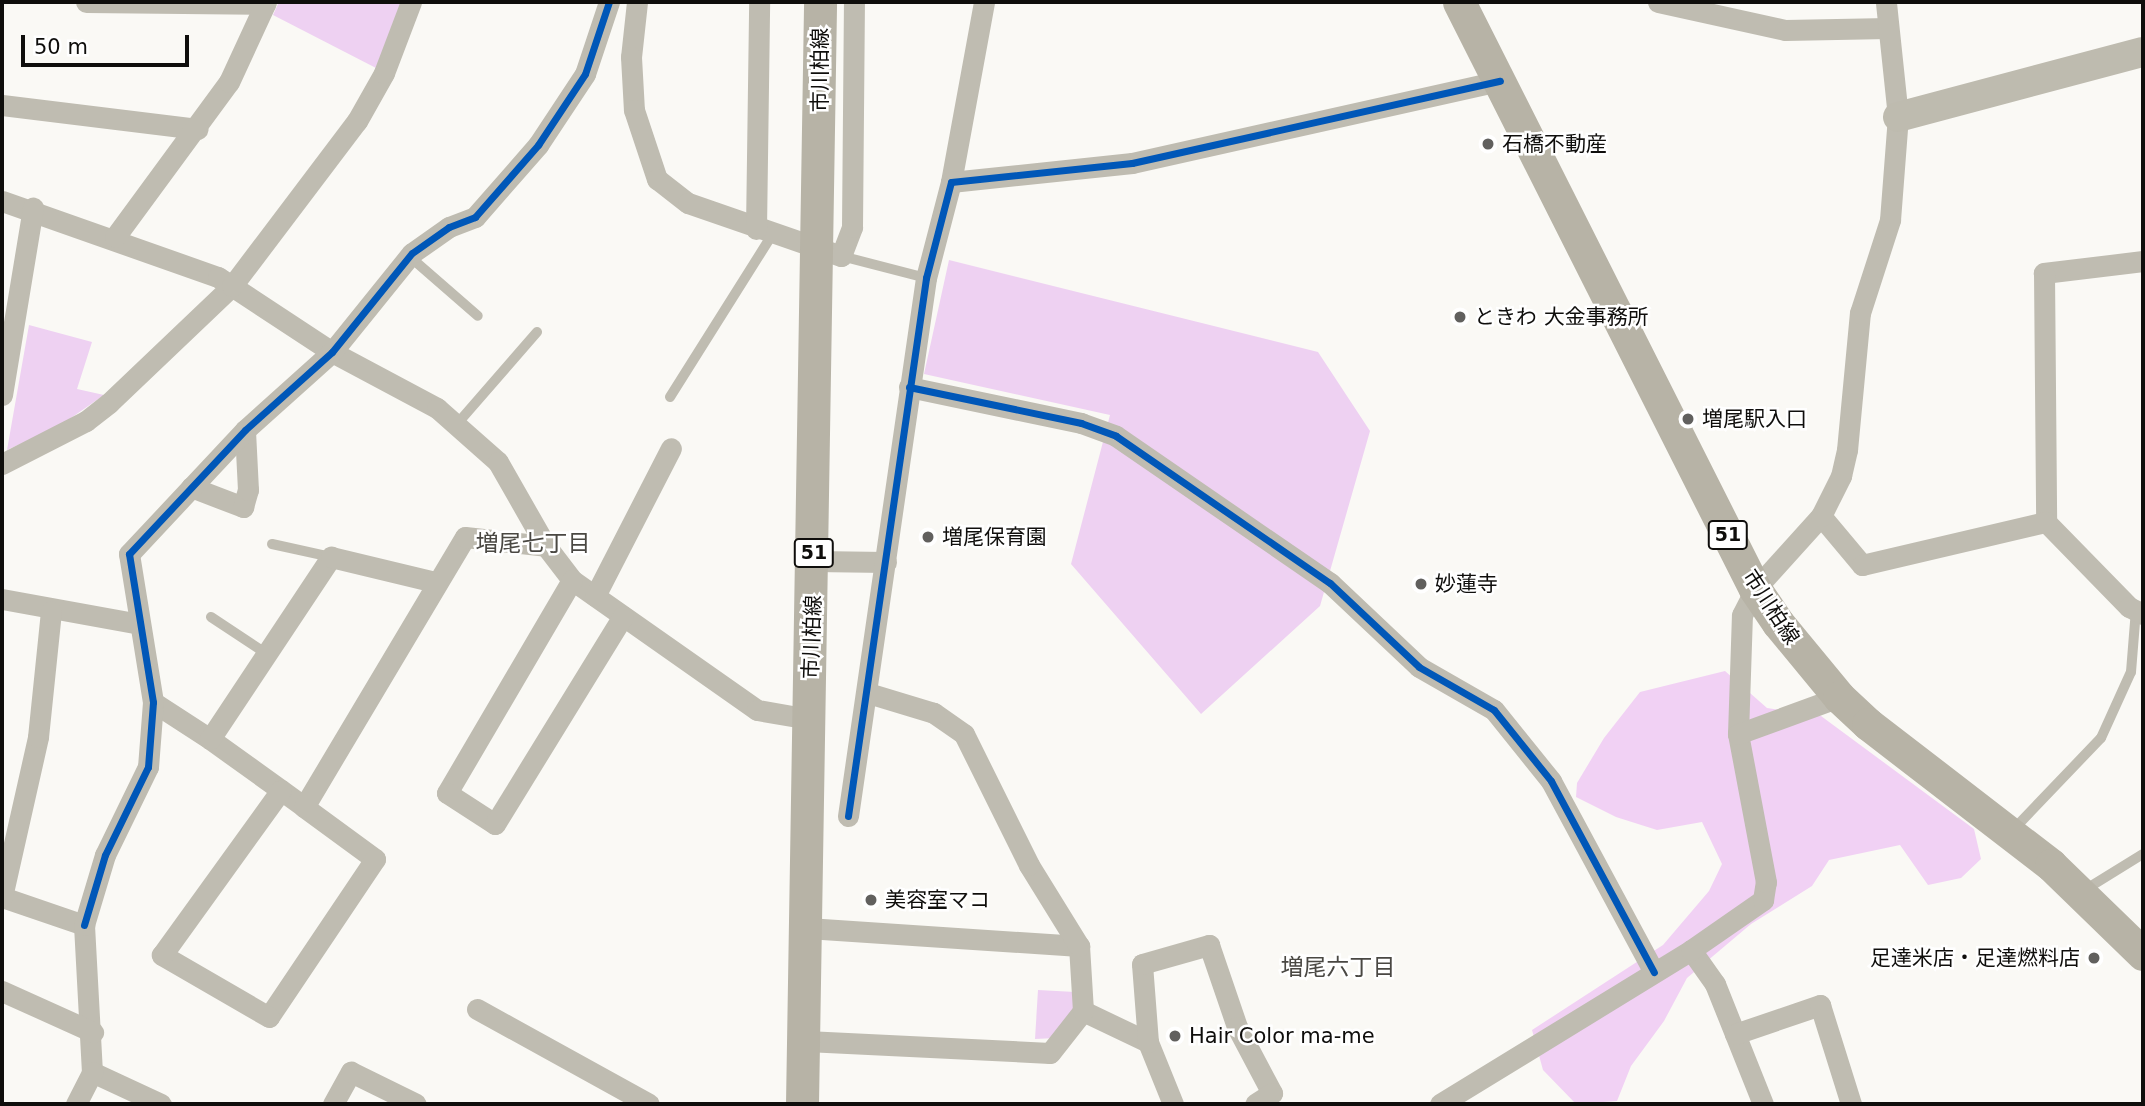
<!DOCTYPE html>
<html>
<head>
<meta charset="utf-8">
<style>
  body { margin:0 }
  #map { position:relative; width:2145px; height:1106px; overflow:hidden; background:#faf9f5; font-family:"DejaVu Sans","Noto Sans JP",sans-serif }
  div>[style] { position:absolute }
  .green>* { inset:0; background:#eed1f2 }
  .forest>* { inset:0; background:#f1d1f4 }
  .lane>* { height:10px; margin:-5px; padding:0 5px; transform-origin:5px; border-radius:5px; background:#bfbcb1 }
  .street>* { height:21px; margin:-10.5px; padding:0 10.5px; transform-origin:10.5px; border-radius:10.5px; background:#bfbcb1 }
  .secondary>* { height:30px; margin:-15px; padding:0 15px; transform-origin:15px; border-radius:15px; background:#bebbaf }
  .primary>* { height:33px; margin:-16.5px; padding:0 16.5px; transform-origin:16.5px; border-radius:16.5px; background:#b7b3a6 }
  .cycleway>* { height:7px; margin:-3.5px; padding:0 3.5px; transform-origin:3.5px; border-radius:3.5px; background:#0057b8 }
  .dots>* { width:19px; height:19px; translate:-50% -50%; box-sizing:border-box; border:4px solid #fff; border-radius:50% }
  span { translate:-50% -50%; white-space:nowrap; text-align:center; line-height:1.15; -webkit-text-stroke:5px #fff; paint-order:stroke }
  .shield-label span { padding:2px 5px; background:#fff; border:2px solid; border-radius:5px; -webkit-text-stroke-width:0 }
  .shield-label { font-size:19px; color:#0f0e0c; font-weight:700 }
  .street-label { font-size:21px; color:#0f0e0c }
  .poi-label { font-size:21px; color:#0f0e0c }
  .left { translate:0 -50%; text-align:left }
  .right { translate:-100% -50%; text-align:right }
  .neighbourhood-label { font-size:23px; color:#4a4843 }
  .frame { position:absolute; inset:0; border:4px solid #0f0e0c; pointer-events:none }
  .scale { position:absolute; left:21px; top:35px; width:168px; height:32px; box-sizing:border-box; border:4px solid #0f0e0c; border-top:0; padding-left:9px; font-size:21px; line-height:24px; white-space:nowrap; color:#0f0e0c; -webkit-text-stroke:5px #fff; paint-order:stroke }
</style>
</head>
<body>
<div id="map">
  <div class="green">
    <div style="clip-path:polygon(279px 2px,401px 2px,376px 68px,273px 15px)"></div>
    <div style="clip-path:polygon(949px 260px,1318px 352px,1370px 431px,1320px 606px,1201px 714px,1071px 564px,1110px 415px,924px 374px)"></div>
    <div style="clip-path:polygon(29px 325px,92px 342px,77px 389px,104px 395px,58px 427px,7px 450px)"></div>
    <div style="clip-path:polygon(1038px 990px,1075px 992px,1077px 1004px,1056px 1038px,1035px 1039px)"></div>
  </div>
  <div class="forest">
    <div style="clip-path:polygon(1725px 671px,1767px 708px,1821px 716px,1974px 829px,1981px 859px,1961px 878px,1928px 885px,1900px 845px,1829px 860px,1812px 886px,1751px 924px,1687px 978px,1664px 1021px,1631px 1066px,1617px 1101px,1576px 1104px,1543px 1070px,1532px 1030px,1663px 945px,1709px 891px,1722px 864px,1702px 822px,1657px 830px,1616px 817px,1576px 797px,1577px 783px,1604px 738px,1640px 692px)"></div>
  </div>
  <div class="lane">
    <div style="left:409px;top:256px;width:91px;rotate:41deg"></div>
    <div style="left:841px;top:256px;width:88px;rotate:14.5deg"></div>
    <div style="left:670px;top:397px;width:191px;rotate:-57.8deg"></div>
    <div style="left:457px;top:424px;width:122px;rotate:-49deg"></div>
    <div style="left:272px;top:544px;width:60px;rotate:12.4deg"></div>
    <div style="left:211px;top:617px;width:67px;rotate:33.5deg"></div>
    <div style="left:2012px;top:831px;width:129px;rotate:-46.3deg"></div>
    <div style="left:2101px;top:738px;width:72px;rotate:-65.6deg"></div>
    <div style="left:2131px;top:672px;width:62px;rotate:-85.4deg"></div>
    <div style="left:2083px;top:891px;width:70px;rotate:-31.7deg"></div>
  </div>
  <div class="street">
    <div style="left:86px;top:2px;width:179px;rotate:0.6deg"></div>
    <div style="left:637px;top:2px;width:55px;rotate:96.2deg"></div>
    <div style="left:631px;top:57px;width:53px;rotate:86.8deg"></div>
    <div style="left:634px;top:110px;width:73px;rotate:71.6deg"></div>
    <div style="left:657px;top:179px;width:39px;rotate:38deg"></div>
    <div style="left:688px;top:203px;width:162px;rotate:19.1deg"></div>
    <div style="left:841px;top:256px;width:31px;rotate:-69deg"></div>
    <div style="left:852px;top:227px;width:225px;rotate:-89.5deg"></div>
    <div style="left:1658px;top:2px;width:130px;rotate:12.4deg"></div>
    <div style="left:1785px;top:30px;width:103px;rotate:-1.1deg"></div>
    <div style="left:2px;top:105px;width:197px;rotate:7deg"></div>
    <div style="left:951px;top:182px;width:183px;rotate:-79.6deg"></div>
    <div style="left:2px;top:201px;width:229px;rotate:19.4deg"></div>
    <div style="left:218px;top:277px;width:136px;rotate:33.3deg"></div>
    <div style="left:332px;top:352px;width:119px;rotate:28.1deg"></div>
    <div style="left:437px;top:408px;width:81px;rotate:41.5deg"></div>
    <div style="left:498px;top:462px;width:97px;rotate:60.3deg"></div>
    <div style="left:546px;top:546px;width:43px;rotate:52.6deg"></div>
    <div style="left:572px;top:580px;width:226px;rotate:35.1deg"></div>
    <div style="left:757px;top:710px;width:53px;rotate:9.8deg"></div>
    <div style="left:756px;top:229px;width:227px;rotate:-89.2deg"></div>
    <div style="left:115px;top:237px;width:192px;rotate:-53.7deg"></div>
    <div style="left:229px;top:82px;width:88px;rotate:-65.2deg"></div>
    <div style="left:2143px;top:261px;width:100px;rotate:173.1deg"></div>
    <div style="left:2044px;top:273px;width:249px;rotate:89.5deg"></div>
    <div style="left:2046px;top:522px;width:119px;rotate:45.7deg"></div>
    <div style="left:2129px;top:607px;width:16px;rotate:27deg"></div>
    <div style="left:909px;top:387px;width:176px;rotate:11.8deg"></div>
    <div style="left:1081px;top:423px;width:37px;rotate:20deg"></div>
    <div style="left:1116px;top:436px;width:260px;rotate:34.5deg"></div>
    <div style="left:1330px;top:583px;width:122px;rotate:43.3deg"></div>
    <div style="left:1419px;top:667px;width:86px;rotate:29.8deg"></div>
    <div style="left:1494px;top:710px;width:91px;rotate:51.2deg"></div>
    <div style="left:1551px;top:781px;width:217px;rotate:61.7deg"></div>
    <div style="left:2px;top:395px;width:190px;rotate:-80.6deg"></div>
    <div style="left:2px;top:464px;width:94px;rotate:-27.1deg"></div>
    <div style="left:86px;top:421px;width:29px;rotate:-38deg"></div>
    <div style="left:109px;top:403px;width:170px;rotate:-43.6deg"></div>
    <div style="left:232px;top:286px;width:207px;rotate:-52.9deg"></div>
    <div style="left:357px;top:121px;width:55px;rotate:-60.6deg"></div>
    <div style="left:384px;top:73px;width:76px;rotate:-69.2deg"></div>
    <div style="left:191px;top:487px;width:56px;rotate:21deg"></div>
    <div style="left:243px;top:507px;width:18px;rotate:-74deg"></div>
    <div style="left:248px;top:490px;width:60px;rotate:-92.9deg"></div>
    <div style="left:1821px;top:516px;width:64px;rotate:50.1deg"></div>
    <div style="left:1862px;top:565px;width:189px;rotate:-13.2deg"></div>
    <div style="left:814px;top:561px;width:72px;rotate:0.8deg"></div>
    <div style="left:572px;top:580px;width:247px;rotate:120.4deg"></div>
    <div style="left:447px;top:793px;width:57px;rotate:32.9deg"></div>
    <div style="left:495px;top:824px;width:244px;rotate:-58.4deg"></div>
    <div style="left:595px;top:596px;width:166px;rotate:-62.8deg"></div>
    <div style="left:2px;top:599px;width:140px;rotate:10.3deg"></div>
    <div style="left:153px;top:702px;width:68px;rotate:33deg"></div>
    <div style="left:210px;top:739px;width:87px;rotate:35.7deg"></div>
    <div style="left:281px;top:790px;width:29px;rotate:36deg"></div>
    <div style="left:304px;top:807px;width:88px;rotate:36.2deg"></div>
    <div style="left:375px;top:859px;width:190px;rotate:123.9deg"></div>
    <div style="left:269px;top:1017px;width:124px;rotate:-149.9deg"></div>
    <div style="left:162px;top:955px;width:203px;rotate:-54.2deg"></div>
    <div style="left:1738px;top:734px;width:119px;rotate:-88.1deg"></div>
    <div style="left:1742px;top:615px;width:29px;rotate:-63deg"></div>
    <div style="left:1755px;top:589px;width:98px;rotate:-47.9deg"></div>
    <div style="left:1821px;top:516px;width:45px;rotate:-63.4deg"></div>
    <div style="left:1841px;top:476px;width:27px;rotate:-77deg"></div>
    <div style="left:1847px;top:450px;width:138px;rotate:-84.6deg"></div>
    <div style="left:1860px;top:313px;width:98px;rotate:-72.1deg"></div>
    <div style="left:1890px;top:220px;width:103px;rotate:-85.6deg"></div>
    <div style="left:1898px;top:117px;width:116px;rotate:-96deg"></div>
    <div style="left:210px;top:739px;width:219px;rotate:-56.4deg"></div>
    <div style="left:331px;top:557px;width:107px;rotate:13.5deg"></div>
    <div style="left:304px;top:807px;width:314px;rotate:-59.2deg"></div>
    <div style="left:465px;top:537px;width:81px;rotate:6.3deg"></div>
    <div style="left:848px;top:816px;width:544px;rotate:-81.75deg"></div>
    <div style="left:926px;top:278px;width:99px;rotate:-75.4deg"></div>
    <div style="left:951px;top:182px;width:182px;rotate:-6deg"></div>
    <div style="left:1132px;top:163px;width:377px;rotate:-12.6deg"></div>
    <div style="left:2px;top:897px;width:87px;rotate:18.9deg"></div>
    <div style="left:84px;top:925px;width:147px;rotate:86.9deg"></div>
    <div style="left:92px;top:1072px;width:76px;rotate:24.9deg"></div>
    <div style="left:2px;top:897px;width:164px;rotate:-77.3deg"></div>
    <div style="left:38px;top:737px;width:126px;rotate:-84.1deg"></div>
    <div style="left:84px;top:925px;width:73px;rotate:-73.3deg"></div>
    <div style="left:105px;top:855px;width:98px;rotate:-64deg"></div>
    <div style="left:148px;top:767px;width:65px;rotate:-85.6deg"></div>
    <div style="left:153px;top:702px;width:150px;rotate:-99.2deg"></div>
    <div style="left:129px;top:554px;width:170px;rotate:-46.9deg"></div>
    <div style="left:245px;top:430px;width:117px;rotate:-41.9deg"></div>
    <div style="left:332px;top:352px;width:127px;rotate:-51.1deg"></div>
    <div style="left:412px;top:253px;width:45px;rotate:-35.1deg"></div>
    <div style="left:449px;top:227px;width:28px;rotate:-21deg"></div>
    <div style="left:475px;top:217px;width:96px;rotate:-48.8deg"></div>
    <div style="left:538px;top:145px;width:85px;rotate:-56.5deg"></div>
    <div style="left:585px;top:74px;width:76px;rotate:-71.6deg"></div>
    <div style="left:807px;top:928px;width:273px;rotate:3.8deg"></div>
    <div style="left:1691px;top:950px;width:42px;rotate:54.8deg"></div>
    <div style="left:1715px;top:984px;width:129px;rotate:68.2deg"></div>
    <div style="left:2px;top:991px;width:100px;rotate:24.3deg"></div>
    <div style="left:477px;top:1009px;width:196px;rotate:28.9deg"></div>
    <div style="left:1083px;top:1011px;width:72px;rotate:25.5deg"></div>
    <div style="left:1735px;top:1034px;width:90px;rotate:-18.8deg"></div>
    <div style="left:1820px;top:1005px;width:104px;rotate:72.6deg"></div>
    <div style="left:806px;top:1041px;width:244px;rotate:2.8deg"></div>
    <div style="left:1050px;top:1053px;width:53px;rotate:-51.8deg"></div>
    <div style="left:1083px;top:1011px;width:65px;rotate:-93.5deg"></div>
    <div style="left:1079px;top:946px;width:95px;rotate:-121.7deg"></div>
    <div style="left:1029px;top:865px;width:146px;rotate:-116.4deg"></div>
    <div style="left:964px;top:734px;width:37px;rotate:-145deg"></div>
    <div style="left:934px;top:713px;width:69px;rotate:-163.1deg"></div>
    <div style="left:76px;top:1104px;width:36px;rotate:-63deg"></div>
    <div style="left:333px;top:1104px;width:37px;rotate:-61deg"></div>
    <div style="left:351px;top:1072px;width:72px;rotate:26.2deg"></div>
    <div style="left:1173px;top:1104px;width:67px;rotate:-112deg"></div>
    <div style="left:1148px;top:1042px;width:78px;rotate:-94.4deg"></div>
    <div style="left:1142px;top:964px;width:70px;rotate:-15.8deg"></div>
    <div style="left:1209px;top:945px;width:87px;rotate:71.1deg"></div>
    <div style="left:1237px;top:1027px;width:75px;rotate:62.1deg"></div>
    <div style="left:1272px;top:1093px;width:20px;rotate:147deg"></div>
    <div style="left:1440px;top:1104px;width:294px;rotate:-31.5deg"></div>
    <div style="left:1691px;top:950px;width:88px;rotate:-34.8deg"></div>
    <div style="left:1763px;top:900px;width:18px;rotate:-81deg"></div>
    <div style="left:1766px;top:882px;width:151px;rotate:-100.7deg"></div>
    <div style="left:1738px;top:734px;width:108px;rotate:-20.1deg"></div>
  </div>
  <div class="secondary">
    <div style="left:1898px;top:117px;width:253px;rotate:-14.9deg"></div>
  </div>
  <div class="primary">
    <div style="left:1459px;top:2px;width:657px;rotate:63.24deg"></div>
    <div style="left:1755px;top:589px;width:41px;rotate:55.9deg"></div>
    <div style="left:1778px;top:623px;width:96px;rotate:50.5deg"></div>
    <div style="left:1839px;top:697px;width:40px;rotate:43deg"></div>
    <div style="left:1868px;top:724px;width:231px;rotate:37.6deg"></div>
    <div style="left:2051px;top:865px;width:128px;rotate:44.1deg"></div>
    <div style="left:802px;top:1104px;width:1102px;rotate:-89.06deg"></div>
  </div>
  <div class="cycleway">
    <div style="left:909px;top:387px;width:176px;rotate:11.8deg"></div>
    <div style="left:1081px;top:423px;width:37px;rotate:20deg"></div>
    <div style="left:1116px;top:436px;width:260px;rotate:34.5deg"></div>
    <div style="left:1330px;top:583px;width:122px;rotate:43.3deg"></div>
    <div style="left:1419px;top:667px;width:86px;rotate:29.8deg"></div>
    <div style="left:1494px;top:710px;width:91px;rotate:51.2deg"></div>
    <div style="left:1551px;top:781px;width:217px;rotate:61.7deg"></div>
    <div style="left:848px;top:816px;width:544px;rotate:-81.75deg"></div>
    <div style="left:926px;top:278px;width:99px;rotate:-75.4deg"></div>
    <div style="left:951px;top:182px;width:182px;rotate:-6deg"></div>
    <div style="left:1132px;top:163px;width:377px;rotate:-12.6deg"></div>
    <div style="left:84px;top:925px;width:73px;rotate:-73.3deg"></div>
    <div style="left:105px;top:855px;width:98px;rotate:-64deg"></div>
    <div style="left:148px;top:767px;width:65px;rotate:-85.6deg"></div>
    <div style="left:153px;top:702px;width:150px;rotate:-99.2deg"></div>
    <div style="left:129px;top:554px;width:170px;rotate:-46.9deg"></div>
    <div style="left:245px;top:430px;width:117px;rotate:-41.9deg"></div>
    <div style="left:332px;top:352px;width:127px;rotate:-51.1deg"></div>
    <div style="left:412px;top:253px;width:45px;rotate:-35.1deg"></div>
    <div style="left:449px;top:227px;width:28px;rotate:-21deg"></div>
    <div style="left:475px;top:217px;width:96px;rotate:-48.8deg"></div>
    <div style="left:538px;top:145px;width:85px;rotate:-56.5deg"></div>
    <div style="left:585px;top:74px;width:76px;rotate:-71.6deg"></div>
  </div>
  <div class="dots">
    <div style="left:1488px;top:144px;background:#61605e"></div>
    <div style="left:1460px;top:317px;background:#61605e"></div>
    <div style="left:1688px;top:419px;background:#61605e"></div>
    <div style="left:928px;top:537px;background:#61605e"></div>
    <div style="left:1421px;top:584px;background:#61605e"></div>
    <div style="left:871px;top:900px;background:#61605e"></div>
    <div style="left:2094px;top:958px;background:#61605e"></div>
    <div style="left:1175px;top:1036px;background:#61605e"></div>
  </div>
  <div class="shield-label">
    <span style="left:1728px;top:535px">51</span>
    <span style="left:814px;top:553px">51</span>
  </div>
  <div class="street-label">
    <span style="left:820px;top:70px;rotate:-90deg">市川柏線</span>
    <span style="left:1771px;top:607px;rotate:57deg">市川柏線</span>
    <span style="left:812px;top:637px;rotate:-88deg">市川柏線</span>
  </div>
  <div class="poi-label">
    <span class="left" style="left:1502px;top:144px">石橋不動産</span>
    <span class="left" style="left:1474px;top:317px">ときわ 大金事務所</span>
    <span class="left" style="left:1702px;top:419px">増尾駅入口</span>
    <span class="left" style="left:942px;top:537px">増尾保育園</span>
    <span class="left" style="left:1435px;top:584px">妙蓮寺</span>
    <span class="left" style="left:885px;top:900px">美容室マコ</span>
    <span class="right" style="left:2080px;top:958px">足達米店・足達燃料店</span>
    <span class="left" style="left:1189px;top:1036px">Hair Color ma-me</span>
  </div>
  <div class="neighbourhood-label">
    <span style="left:533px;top:543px">増尾七丁目</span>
    <span style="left:1338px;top:967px">増尾六丁目</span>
  </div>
  <div class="frame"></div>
  <div class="scale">50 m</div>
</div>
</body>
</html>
